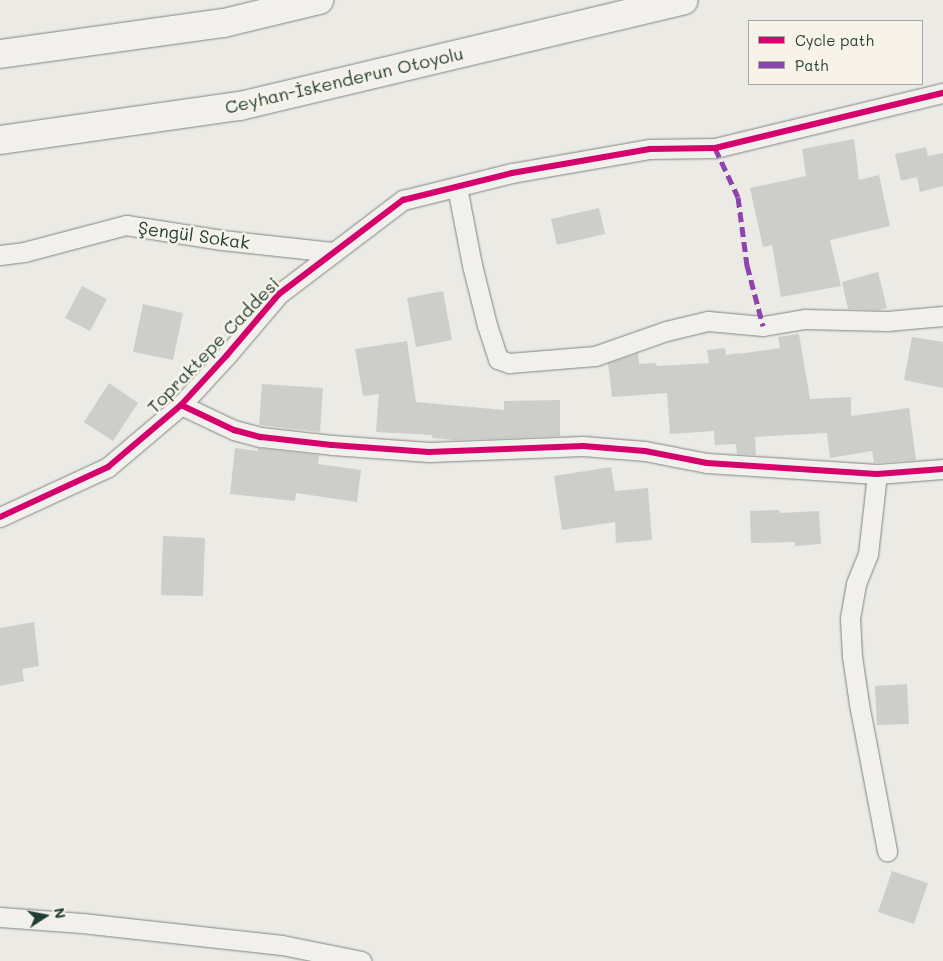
<!DOCTYPE html>
<html>
<head>
<meta charset="utf-8">
<style>
  body { margin:0 }
  #map { position:relative; width:943px; height:961px; overflow:hidden; background:#ebeae4; font-family:Mali,sans-serif }
  div>[style] { position:absolute }
  .building>* { inset:0; background:#cdceca }
  .roads { filter:drop-shadow(0 0 1px #808581) drop-shadow(0 0 1px #808581) }
  .street>* { height:19px; margin:-9.5px; padding:0 9.5px; transform-origin:9.5px; border-radius:9.5px; background:#f1f0ec }
  .highway>* { height:28px; margin:-14px; padding:0 14px; transform-origin:14px; border-radius:14px; background:#f1f0ec }
  .quiet>* { height:5px; margin-top:-2.5px; transform-origin:0; background:repeating-linear-gradient(90deg,#8e44ad 0 10px,transparent 0 15px) }
  .cycleway>* { height:6px; margin:-3px; padding:0 3px; transform-origin:3px; border-radius:3px; background:#d6006c }
  span { translate:-50% -50%; white-space:nowrap; text-align:center; line-height:1.15; -webkit-text-stroke:5px #f7f3e8; paint-order:stroke }
  .street-label { font-size:18px; color:#1f3d34 }
  .legend { position:absolute; left:748px; top:20px; width:175px; height:65px; box-sizing:border-box; background:#f7f3e8; border:1px solid #a1aaa0; margin:0; padding:6px 9px; list-style:none; font-size:15px; color:#1f3d34 }
  .legend li { display:flex; align-items:center; gap:10px; height:25px }
  .legend b { width:25px; border:1px solid #a1aaa0 }
  .north { position:absolute; left:20px; top:891px; width:50px; height:50px; -webkit-text-stroke:4px #f7f3e8; paint-order:stroke; rotate:79deg; font-size:14px; font-weight:700; line-height:20px; text-align:center; color:#1f3d34 }
  .north::after { content:''; display:block; margin:auto; width:18px; height:22px; background:#1f3d34; clip-path:polygon(50% 0,100% 100%,50% 72%,0 100%) }
</style>
</head>
<body>
<div id="map">
  <div class="building">
    <div style="clip-path:polygon(854px 139px,859px 180px,879px 175px,890px 226px,830px 240px,841px 286px,781px 297px,772px 245px,763px 247px,750px 188px,806px 176px,802px 149px)"></div>
    <div style="clip-path:polygon(926px 147px,928px 156px,943px 153px,943px 186px,920px 192px,917px 177px,901px 181px,895px 154px)"></div>
    <div style="clip-path:polygon(599px 208px,605px 234px,557px 245px,551px 219px)"></div>
    <div style="clip-path:polygon(878px 272px,887px 308px,879px 310px,848px 309px,842px 282px)"></div>
    <div style="clip-path:polygon(82px 286px,107px 299px,90px 331px,65px 318px)"></div>
    <div style="clip-path:polygon(443px 291px,452px 340px,416px 347px,407px 298px)"></div>
    <div style="clip-path:polygon(143px 304px,183px 313px,173px 360px,133px 352px)"></div>
    <div style="clip-path:polygon(799px 334px,810px 399px,851px 397px,851px 416px,909px 408px,916px 460px,874px 463px,872px 451px,830px 458px,827px 433px,755px 437px,756px 455px,737px 454px,736px 444px,715px 445px,714px 431px,670px 434px,667px 393px,612px 397px,608px 363px,636px 354px,638px 353px,639px 364px,656px 363px,657px 366px,709px 363px,707px 350px,725px 348px,726px 355px,739px 353px,739px 354px,780px 348px,778px 337px)"></div>
    <div style="clip-path:polygon(912px 337px,943px 342px,943px 388px,904px 380px)"></div>
    <div style="clip-path:polygon(407px 341px,416px 402px,504px 410px,504px 401px,560px 400px,560px 436px,455px 440px,432px 438px,432px 435px,376px 432px,379px 394px,363px 396px,355px 349px)"></div>
    <div style="clip-path:polygon(109px 383px,138px 403px,113px 441px,84px 422px)"></div>
    <div style="clip-path:polygon(262px 384px,323px 388px,320px 432px,259px 425px)"></div>
    <div style="clip-path:polygon(235px 448px,258px 451px,258px 448px,319px 455px,318px 464px,361px 470px,357px 502px,296px 493px,295px 501px,230px 494px)"></div>
    <div style="clip-path:polygon(611px 467px,615px 491px,648px 488px,652px 540px,616px 543px,615px 522px,562px 530px,554px 476px)"></div>
    <div style="clip-path:polygon(779px 510px,780px 513px,819px 511px,821px 544px,795px 546px,795px 542px,751px 543px,750px 511px)"></div>
    <div style="clip-path:polygon(163px 536px,205px 538px,203px 596px,161px 595px)"></div>
    <div style="clip-path:polygon(34px 622px,39px 666px,22px 669px,24px 681px,0 686px,0 628px)"></div>
    <div style="clip-path:polygon(907px 684px,909px 724px,877px 725px,875px 686px)"></div>
    <div style="clip-path:polygon(892px 871px,928px 883px,914px 924px,878px 912px)"></div>
  </div>
  <div class="roads">
    <div class="street">
      <div style="left:457px;top:187px;width:79px;rotate:79.1deg"></div>
      <div style="left:472px;top:265px;width:62px;rotate:76deg"></div>
      <div style="left:487px;top:325px;width:36px;rotate:72deg"></div>
      <div style="left:498px;top:359px;width:12px;rotate:20deg"></div>
      <div style="left:509px;top:363px;width:86px;rotate:-4.7deg"></div>
      <div style="left:595px;top:356px;width:75px;rotate:-19.4deg"></div>
      <div style="left:666px;top:331px;width:43px;rotate:-13.4deg"></div>
      <div style="left:708px;top:321px;width:55px;rotate:5.2deg"></div>
      <div style="left:763px;top:326px;width:43px;rotate:-9.5deg"></div>
      <div style="left:805px;top:319px;width:82px;rotate:1.4deg"></div>
      <div style="left:887px;top:321px;width:56px;rotate:-5.1deg"></div>
      <div style="left:0;top:255px;width:24px;rotate:-7deg"></div>
      <div style="left:24px;top:252px;width:106px;rotate:-14.8deg"></div>
      <div style="left:126px;top:225px;width:97px;rotate:8.9deg"></div>
      <div style="left:222px;top:240px;width:111px;rotate:6.2deg"></div>
      <div style="left:181px;top:405px;width:59px;rotate:25.3deg"></div>
      <div style="left:234px;top:430px;width:28px;rotate:15deg"></div>
      <div style="left:261px;top:437px;width:71px;rotate:6.4deg"></div>
      <div style="left:332px;top:445px;width:97px;rotate:4.1deg"></div>
      <div style="left:429px;top:452px;width:154px;rotate:-2.2deg"></div>
      <div style="left:583px;top:446px;width:62px;rotate:4.6deg"></div>
      <div style="left:645px;top:451px;width:63px;rotate:11deg"></div>
      <div style="left:707px;top:463px;width:170px;rotate:3.7deg"></div>
      <div style="left:877px;top:474px;width:66px;rotate:-4.3deg"></div>
      <div style="left:877px;top:474px;width:81px;rotate:96.4deg"></div>
      <div style="left:868px;top:554px;width:32px;rotate:112deg"></div>
      <div style="left:856px;top:584px;width:35px;rotate:100deg"></div>
      <div style="left:850px;top:618px;width:38px;rotate:87deg"></div>
      <div style="left:852px;top:656px;width:49px;rotate:81.7deg"></div>
      <div style="left:859px;top:704px;width:150px;rotate:79.2deg"></div>
      <div style="left:0;top:517px;width:119px;rotate:-24.8deg"></div>
      <div style="left:108px;top:467px;width:96px;rotate:-40.3deg"></div>
      <div style="left:181px;top:405px;width:68px;rotate:-47.4deg"></div>
      <div style="left:227px;top:355px;width:80px;rotate:-49.6deg"></div>
      <div style="left:279px;top:294px;width:156px;rotate:-37.2deg"></div>
      <div style="left:403px;top:200px;width:112px;rotate:-13.9deg"></div>
      <div style="left:512px;top:173px;width:140px;rotate:-9.9deg"></div>
      <div style="left:650px;top:149px;width:65px;rotate:-0.9deg"></div>
      <div style="left:715px;top:148px;width:235px;rotate:-13.6deg"></div>
      <div style="left:0;top:917px;width:82px;rotate:4.2deg"></div>
      <div style="left:82px;top:923px;width:201px;rotate:6.3deg"></div>
      <div style="left:282px;top:945px;width:81px;rotate:11.4deg"></div>
    </div>
    <div class="highway">
      <div style="left:0;top:54px;width:226px;rotate:-7.9deg"></div>
      <div style="left:224px;top:23px;width:98px;rotate:-13.6deg"></div>
      <div style="left:0;top:140px;width:242px;rotate:-8.1deg"></div>
      <div style="left:240px;top:106px;width:456px;rotate:-13.4deg"></div>
    </div>
  </div>
  <div class="quiet">
    <div style="left:715px;top:148px;width:54px;rotate:64.9deg"></div>
    <div style="left:738px;top:197px;width:69px;rotate:82.5deg"></div>
    <div style="left:747px;top:265px;width:63px;rotate:75.3deg"></div>
  </div>
  <div class="cycleway">
    <div style="left:181px;top:405px;width:59px;rotate:25.3deg"></div>
    <div style="left:234px;top:430px;width:28px;rotate:15deg"></div>
    <div style="left:261px;top:437px;width:71px;rotate:6.4deg"></div>
    <div style="left:332px;top:445px;width:97px;rotate:4.1deg"></div>
    <div style="left:429px;top:452px;width:154px;rotate:-2.2deg"></div>
    <div style="left:583px;top:446px;width:62px;rotate:4.6deg"></div>
    <div style="left:645px;top:451px;width:63px;rotate:11deg"></div>
    <div style="left:707px;top:463px;width:170px;rotate:3.7deg"></div>
    <div style="left:877px;top:474px;width:66px;rotate:-4.3deg"></div>
    <div style="left:0;top:517px;width:119px;rotate:-24.8deg"></div>
    <div style="left:108px;top:467px;width:96px;rotate:-40.3deg"></div>
    <div style="left:181px;top:405px;width:68px;rotate:-47.4deg"></div>
    <div style="left:227px;top:355px;width:80px;rotate:-49.6deg"></div>
    <div style="left:279px;top:294px;width:156px;rotate:-37.2deg"></div>
    <div style="left:403px;top:200px;width:112px;rotate:-13.9deg"></div>
    <div style="left:512px;top:173px;width:140px;rotate:-9.9deg"></div>
    <div style="left:650px;top:149px;width:65px;rotate:-0.9deg"></div>
    <div style="left:715px;top:148px;width:235px;rotate:-13.6deg"></div>
  </div>
  <div class="street-label">
    <span style="left:344px;top:80px;rotate:-13deg">Ceyhan-İskenderun Otoyolu</span>
    <span style="left:194px;top:235px;rotate:8deg">Şengül Sokak</span>
    <span style="left:213px;top:345px;rotate:-46deg">Topraktepe Caddesi</span>
  </div>
  <ul class="legend">
  <li><b style="height:6px;background:#d6006c"></b>Cycle path</li>
  <li><b style="height:6px;background:#8e44ad"></b>Path</li>
  </ul>
  <div class="north">N</div>
</div>
</body>
</html>
